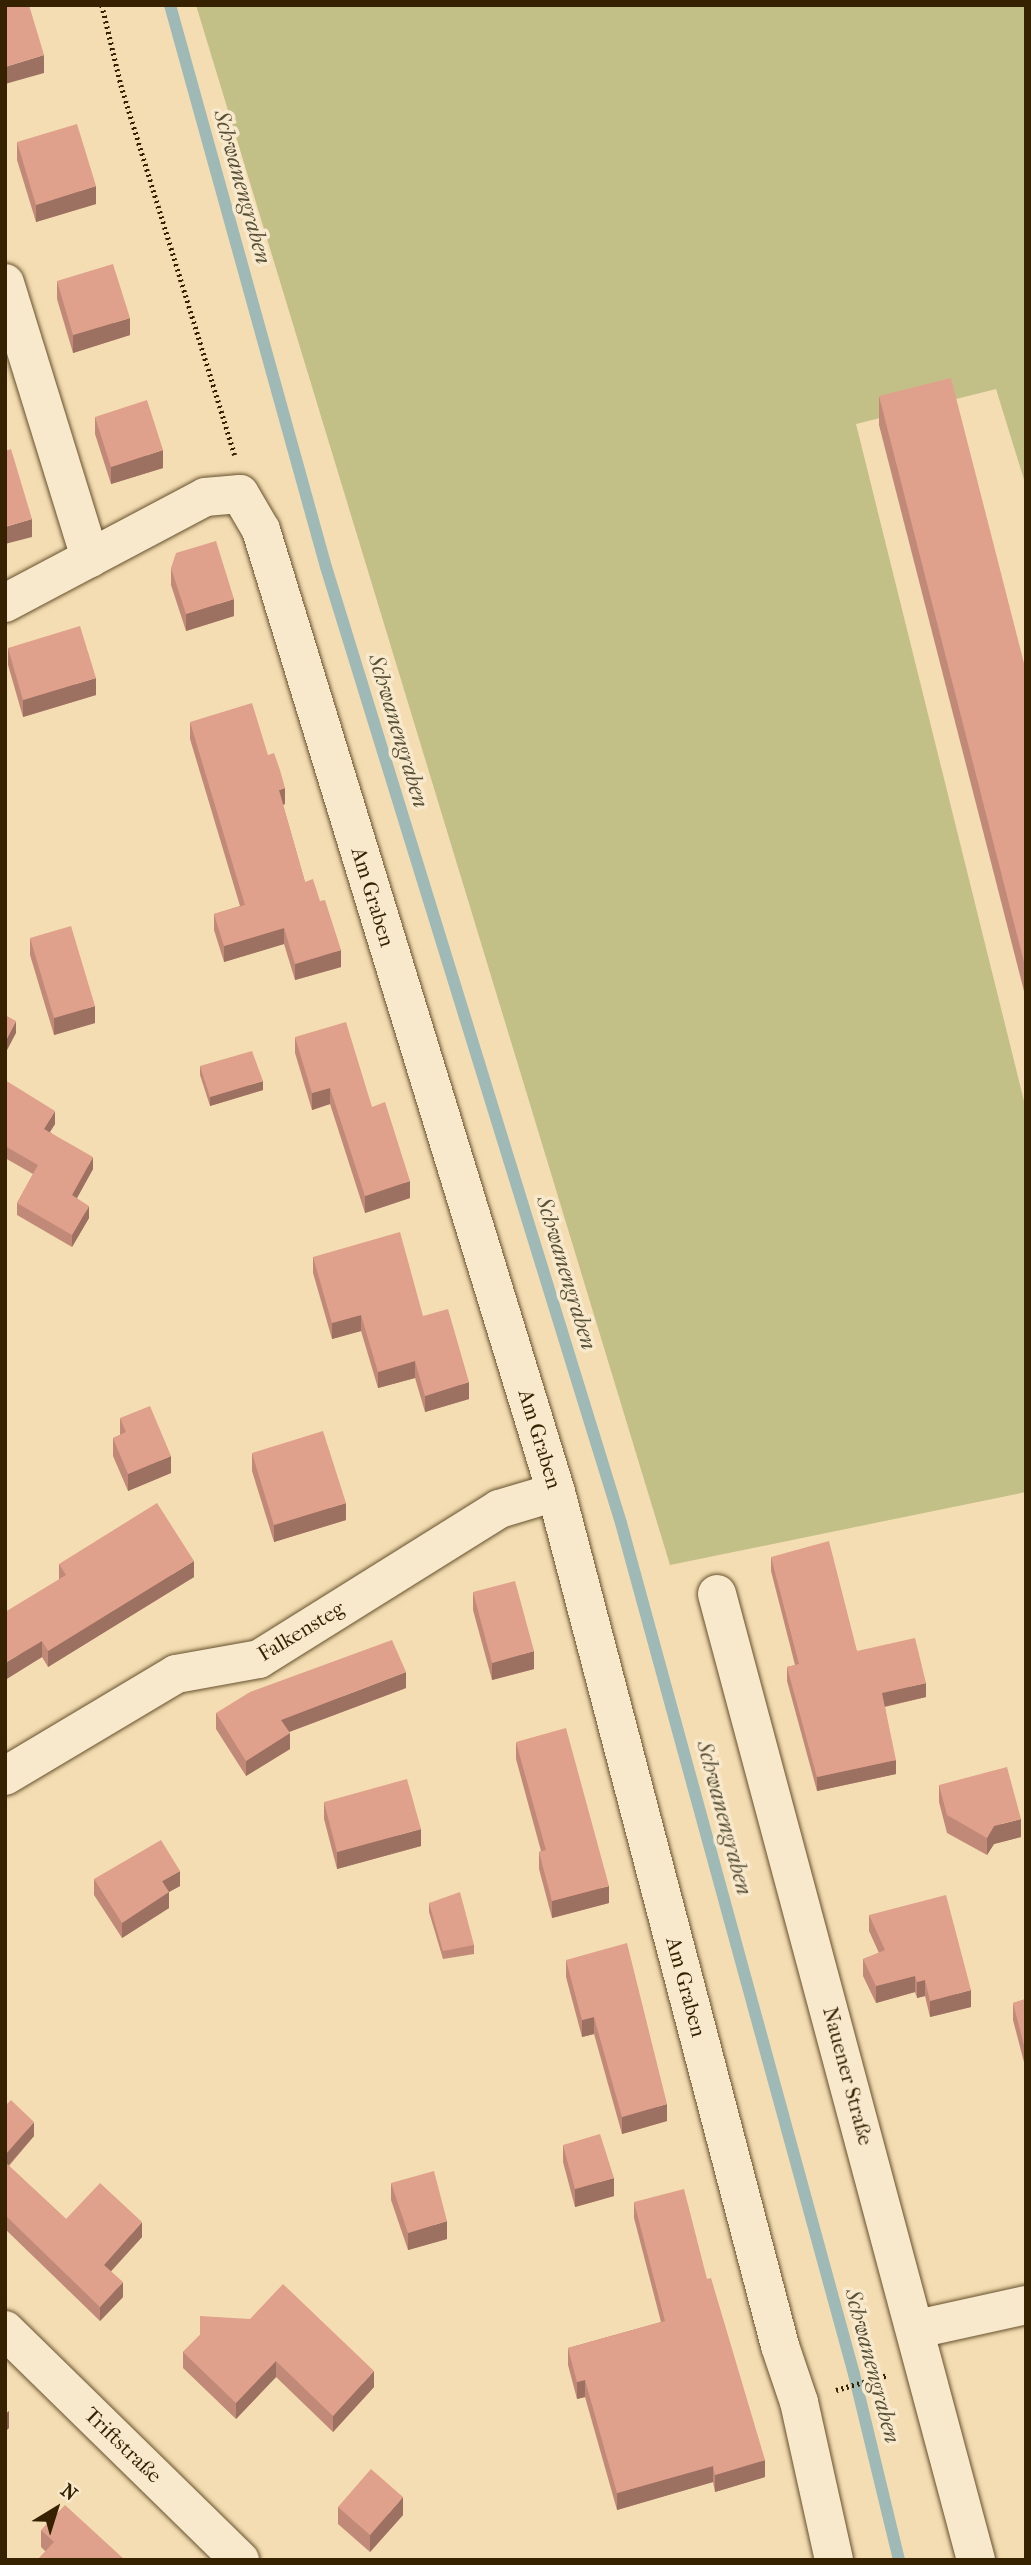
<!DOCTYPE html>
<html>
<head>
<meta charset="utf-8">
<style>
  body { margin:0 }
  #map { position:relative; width:1031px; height:2565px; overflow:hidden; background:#f4ddb2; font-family:"IM FELL French Canon",serif }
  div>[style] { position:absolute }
  .green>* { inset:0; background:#c2bf87 }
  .stream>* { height:12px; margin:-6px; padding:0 6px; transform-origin:6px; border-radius:6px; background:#9fbab6 }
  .path>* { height:4.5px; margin-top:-2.25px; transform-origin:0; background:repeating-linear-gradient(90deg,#362201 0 2px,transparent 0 5.5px) }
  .roads { filter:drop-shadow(0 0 2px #66512d) drop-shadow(0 0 2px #66512d) }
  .minor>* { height:38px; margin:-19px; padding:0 19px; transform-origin:19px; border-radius:19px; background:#f8e9cd }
  .wall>* { inset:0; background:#c18a78 }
  .shaded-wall>* { inset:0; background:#9d7162 }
  .building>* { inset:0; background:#e0a18c }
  span { translate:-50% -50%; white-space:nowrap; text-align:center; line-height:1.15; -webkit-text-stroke:7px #f8e9cd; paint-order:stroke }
  .street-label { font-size:21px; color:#362201 }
  .water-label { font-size:23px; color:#565037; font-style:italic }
  .frame { position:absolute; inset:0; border:7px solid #362201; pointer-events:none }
  .north { position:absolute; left:21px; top:2474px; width:70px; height:70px; -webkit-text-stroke:5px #f8e9cd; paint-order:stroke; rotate:38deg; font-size:19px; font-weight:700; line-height:28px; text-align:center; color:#362201 }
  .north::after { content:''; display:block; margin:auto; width:24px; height:32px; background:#362201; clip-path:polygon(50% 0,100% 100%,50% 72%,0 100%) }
</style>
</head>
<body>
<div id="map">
  <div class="green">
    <div style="clip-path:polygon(196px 5px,1026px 5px,1026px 486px,996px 389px,856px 424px,1026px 1109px,1026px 1492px,670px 1565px)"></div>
  </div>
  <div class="stream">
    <div style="left:170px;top:5px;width:583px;rotate:74.49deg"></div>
    <div style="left:326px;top:567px;width:1000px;rotate:72.85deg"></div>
    <div style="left:621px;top:1523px;width:882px;rotate:74.69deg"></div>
    <div style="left:854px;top:2374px;width:191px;rotate:76.4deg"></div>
  </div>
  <div class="path">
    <div style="left:102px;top:5px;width:82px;rotate:76.6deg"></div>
    <div style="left:121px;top:85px;width:387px;rotate:72.9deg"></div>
    <div style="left:836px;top:2390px;width:54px;rotate:-16.1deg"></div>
  </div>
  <div class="roads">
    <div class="minor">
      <div style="left:5px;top:283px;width:288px;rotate:72.8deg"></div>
      <div style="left:5px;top:603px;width:226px;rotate:-27.9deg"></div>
      <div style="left:205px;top:497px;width:35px;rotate:-5deg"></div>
      <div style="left:240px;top:494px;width:42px;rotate:59.7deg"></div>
      <div style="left:261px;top:530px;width:1006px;rotate:72.95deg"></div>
      <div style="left:556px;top:1492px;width:883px;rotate:75.3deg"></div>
      <div style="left:780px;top:2346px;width:59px;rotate:71.3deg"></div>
      <div style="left:799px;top:2402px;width:162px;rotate:77.5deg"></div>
      <div style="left:717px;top:1594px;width:1000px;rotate:74.99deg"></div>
      <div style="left:5px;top:1776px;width:199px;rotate:-30.8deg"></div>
      <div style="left:176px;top:1674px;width:84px;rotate:-10.2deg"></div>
      <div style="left:259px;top:1659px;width:283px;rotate:-32deg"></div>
      <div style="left:499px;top:1509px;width:59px;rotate:-16.6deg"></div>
      <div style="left:917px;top:2329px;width:112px;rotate:-12.4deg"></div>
      <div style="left:5px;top:2330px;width:329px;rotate:44.4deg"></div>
    </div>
  </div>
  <div class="wall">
    <div style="clip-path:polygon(17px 142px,96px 204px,36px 222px,17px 160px)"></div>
    <div style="clip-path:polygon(57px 281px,130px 335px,73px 353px,57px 299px)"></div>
    <div style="clip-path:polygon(879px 396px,1026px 671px,1026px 999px,879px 425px)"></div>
    <div style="clip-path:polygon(95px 417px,163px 468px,111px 484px,95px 434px)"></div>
    <div style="clip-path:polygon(171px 568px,234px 616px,186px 631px,171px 585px)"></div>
    <div style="clip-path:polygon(8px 648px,96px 695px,23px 717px,8px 665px)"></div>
    <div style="clip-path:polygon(190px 722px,268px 755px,285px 804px,283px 805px,305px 882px,341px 967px,295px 980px,284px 944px,224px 962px,214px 930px,214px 914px,240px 906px,190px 739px)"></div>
    <div style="clip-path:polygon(30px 938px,95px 1023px,54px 1035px,30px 955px)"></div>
    <div style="clip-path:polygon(295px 1037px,372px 1107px,410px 1198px,365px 1213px,330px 1104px,312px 1110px,295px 1053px)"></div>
    <div style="clip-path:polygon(200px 1066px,263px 1090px,210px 1106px,200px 1075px)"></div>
    <div style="clip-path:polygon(5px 1080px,55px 1124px,50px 1132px,93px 1169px,77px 1198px,89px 1218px,72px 1247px,17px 1215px,17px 1203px,33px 1174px,5px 1158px)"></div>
    <div style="clip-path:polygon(313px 1257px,423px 1316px,469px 1399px,425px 1412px,415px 1378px,378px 1388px,361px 1331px,332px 1339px,313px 1273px)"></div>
    <div style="clip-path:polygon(120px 1418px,171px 1473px,128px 1491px,113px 1456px,113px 1438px,120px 1435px)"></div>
    <div style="clip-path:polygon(252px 1453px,346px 1520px,274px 1542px,252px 1471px)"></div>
    <div style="clip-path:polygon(771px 1557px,857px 1651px,926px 1697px,885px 1707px,896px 1774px,817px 1791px,787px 1681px,787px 1667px,795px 1665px,771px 1571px)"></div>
    <div style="clip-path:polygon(59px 1564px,194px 1577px,48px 1667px,42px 1657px,5px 1680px,59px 1579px)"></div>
    <div style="clip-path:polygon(473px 1592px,534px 1669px,492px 1680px,473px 1610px)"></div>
    <div style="clip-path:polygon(406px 1688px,289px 1732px,290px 1749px,246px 1776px,216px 1729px,216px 1713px)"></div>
    <div style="clip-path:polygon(516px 1742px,609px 1903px,552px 1918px,539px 1869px,539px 1852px,541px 1851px,516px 1759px)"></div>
    <div style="clip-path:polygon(939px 1785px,1021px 1837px,994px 1844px,987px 1855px,947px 1833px,939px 1802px)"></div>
    <div style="clip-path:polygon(324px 1802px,421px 1846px,337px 1869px,324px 1819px)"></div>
    <div style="clip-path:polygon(94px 1879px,180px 1886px,169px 1892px,169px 1908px,122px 1938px,94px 1895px)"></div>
    <div style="clip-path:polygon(429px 1903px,474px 1945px,474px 1954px,443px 1959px,429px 1912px)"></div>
    <div style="clip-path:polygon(869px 1915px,971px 2007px,930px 2017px,925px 1996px,917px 1998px,915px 1992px,876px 2003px,863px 1976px,863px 1959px,879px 1953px,869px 1931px)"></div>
    <div style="clip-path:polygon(566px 1960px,667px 2121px,622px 2134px,594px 2034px,582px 2037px,566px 1977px)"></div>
    <div style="clip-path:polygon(1026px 1999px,1026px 2066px,1025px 2066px,1013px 2020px,1013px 2003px)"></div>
    <div style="clip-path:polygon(5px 2106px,34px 2136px,9px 2166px,66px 2219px,142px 2237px,111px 2271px,123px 2297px,100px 2321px,5px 2229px)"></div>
    <div style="clip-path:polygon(563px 2145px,614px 2196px,575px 2207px,563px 2162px)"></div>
    <div style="clip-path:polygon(391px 2183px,447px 2239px,408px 2250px,391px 2200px)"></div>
    <div style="clip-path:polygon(634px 2202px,707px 2279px,765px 2477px,715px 2492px,713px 2482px,617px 2510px,585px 2397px,577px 2399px,568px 2365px,568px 2348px,661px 2322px,634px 2218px)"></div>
    <div style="clip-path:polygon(200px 2335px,374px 2387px,333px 2432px,276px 2377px,236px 2419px,183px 2368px,183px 2352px)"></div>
    <div style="clip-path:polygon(338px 2507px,403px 2515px,370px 2552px,338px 2524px)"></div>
    <div style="clip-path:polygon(41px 2530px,125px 2560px,45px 2551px,41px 2547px)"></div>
  </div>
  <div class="shaded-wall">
    <div style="clip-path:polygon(44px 55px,44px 73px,5px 84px,5px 67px)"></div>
    <div style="clip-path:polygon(96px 186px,96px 204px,36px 222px,36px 205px)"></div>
    <div style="clip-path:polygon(130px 318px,130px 335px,73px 353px,73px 335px)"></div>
    <div style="clip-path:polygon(163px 450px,163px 468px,111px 484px,111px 467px)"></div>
    <div style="clip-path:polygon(32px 519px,32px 537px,5px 544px,5px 527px)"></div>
    <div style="clip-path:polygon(234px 599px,234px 616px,186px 631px,186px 614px)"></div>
    <div style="clip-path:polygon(96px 678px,96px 695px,23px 717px,23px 700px)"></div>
    <div style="clip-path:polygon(285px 788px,285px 804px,279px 806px,279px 790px)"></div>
    <div style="clip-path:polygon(284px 928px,284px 944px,224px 962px,224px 946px)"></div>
    <div style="clip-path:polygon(341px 950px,341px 967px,295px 980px,295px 964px)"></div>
    <div style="clip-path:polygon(95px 1006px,95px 1023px,54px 1035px,54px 1018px)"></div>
    <div style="clip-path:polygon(16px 1021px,16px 1033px,5px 1054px,5px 1042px)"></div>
    <div style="clip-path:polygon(263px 1081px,263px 1090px,210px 1106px,210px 1097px)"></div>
    <div style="clip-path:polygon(330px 1088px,330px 1104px,312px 1110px,312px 1093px)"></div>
    <div style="clip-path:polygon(55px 1111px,55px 1124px,44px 1141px,44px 1129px)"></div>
    <div style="clip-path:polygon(93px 1157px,93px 1169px,72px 1207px,72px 1195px)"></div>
    <div style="clip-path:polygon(410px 1181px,410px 1198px,365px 1213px,365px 1196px)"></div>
    <div style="clip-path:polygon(89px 1206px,89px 1218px,72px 1247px,72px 1235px)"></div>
    <div style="clip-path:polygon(361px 1315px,361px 1331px,332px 1339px,332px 1323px)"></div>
    <div style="clip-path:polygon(415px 1361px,415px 1378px,378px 1388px,378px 1372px)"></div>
    <div style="clip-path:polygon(469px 1382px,469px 1399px,425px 1412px,425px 1396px)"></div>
    <div style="clip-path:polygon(171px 1456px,171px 1473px,128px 1491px,128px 1474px)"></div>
    <div style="clip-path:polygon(346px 1503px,346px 1520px,274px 1542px,274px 1525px)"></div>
    <div style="clip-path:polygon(194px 1561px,194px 1577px,48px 1667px,48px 1651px)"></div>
    <div style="clip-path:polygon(42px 1641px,42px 1657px,5px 1680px,5px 1663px)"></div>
    <div style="clip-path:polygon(534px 1651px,534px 1669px,492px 1680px,492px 1663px)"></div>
    <div style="clip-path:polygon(406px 1672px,406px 1688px,281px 1735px,281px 1720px)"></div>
    <div style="clip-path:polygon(926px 1683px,926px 1697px,882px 1707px,882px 1693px)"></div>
    <div style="clip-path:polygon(290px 1733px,290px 1749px,246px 1776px,246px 1761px)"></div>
    <div style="clip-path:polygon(896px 1760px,896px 1774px,817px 1791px,817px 1777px)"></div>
    <div style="clip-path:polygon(1021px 1819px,1021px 1837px,994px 1844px,987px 1855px,987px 1838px,994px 1826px)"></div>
    <div style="clip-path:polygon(421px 1829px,421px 1846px,337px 1869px,337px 1852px)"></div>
    <div style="clip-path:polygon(180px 1871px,180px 1886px,169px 1892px,169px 1908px,122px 1938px,122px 1923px,162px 1881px)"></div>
    <div style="clip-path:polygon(609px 1886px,609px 1903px,552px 1918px,552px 1901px)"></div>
    <div style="clip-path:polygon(915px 1976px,915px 1992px,876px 2003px,876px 1986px)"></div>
    <div style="clip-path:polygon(925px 1980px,925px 1996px,917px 1998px,917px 1982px)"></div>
    <div style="clip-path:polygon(971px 1990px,971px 2007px,930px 2017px,930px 2001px)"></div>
    <div style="clip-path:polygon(594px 2017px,594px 2034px,582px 2037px,582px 2020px)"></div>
    <div style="clip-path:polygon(667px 2104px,667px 2121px,622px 2134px,622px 2117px)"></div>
    <div style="clip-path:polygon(34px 2122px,34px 2136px,5px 2169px,5px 2155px)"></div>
    <div style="clip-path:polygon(614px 2178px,614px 2196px,575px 2207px,575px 2189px)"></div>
    <div style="clip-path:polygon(447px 2221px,447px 2239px,408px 2250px,408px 2233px)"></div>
    <div style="clip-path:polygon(142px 2222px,142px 2237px,104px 2279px,104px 2265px)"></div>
    <div style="clip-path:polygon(123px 2282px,123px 2297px,100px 2321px,100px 2307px)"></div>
    <div style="clip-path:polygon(276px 2361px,276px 2377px,236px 2419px,236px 2403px)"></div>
    <div style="clip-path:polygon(374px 2371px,374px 2387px,333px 2432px,333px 2416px)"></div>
    <div style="clip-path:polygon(585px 2380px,585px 2397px,577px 2399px,577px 2382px)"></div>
    <div style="clip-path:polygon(9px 2411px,9px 2428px,5px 2432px,5px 2414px)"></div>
    <div style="clip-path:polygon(765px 2460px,765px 2477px,715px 2492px,715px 2475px)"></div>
    <div style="clip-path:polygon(713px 2466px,713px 2482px,617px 2510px,617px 2493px)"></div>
    <div style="clip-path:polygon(403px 2497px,403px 2515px,370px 2552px,370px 2535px)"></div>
  </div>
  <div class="building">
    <div style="clip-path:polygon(5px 5px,29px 5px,44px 55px,5px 67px)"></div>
    <div style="clip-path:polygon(77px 124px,96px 186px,36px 205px,17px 142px)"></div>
    <div style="clip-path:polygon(113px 264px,130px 318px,73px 335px,57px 281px)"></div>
    <div style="clip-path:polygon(951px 378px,1026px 671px,1026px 970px,879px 396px)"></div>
    <div style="clip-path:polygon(147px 400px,163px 450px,111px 467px,95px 417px)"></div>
    <div style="clip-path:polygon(11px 449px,32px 519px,5px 527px,5px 451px)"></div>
    <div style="clip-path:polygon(216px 541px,234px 599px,186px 614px,171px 568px,176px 553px)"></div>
    <div style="clip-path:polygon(80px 626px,96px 678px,23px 700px,8px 648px)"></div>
    <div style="clip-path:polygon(252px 703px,268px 755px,274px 753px,280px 770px,285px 788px,279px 790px,305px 882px,313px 879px,320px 901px,325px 900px,341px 950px,295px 964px,284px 928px,224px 946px,214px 914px,245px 905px,190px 722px)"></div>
    <div style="clip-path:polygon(71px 926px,95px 1006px,54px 1018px,30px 938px)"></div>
    <div style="clip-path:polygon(5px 1015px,16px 1021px,5px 1042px)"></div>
    <div style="clip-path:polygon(346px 1022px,372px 1107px,385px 1102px,410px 1181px,365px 1196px,330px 1088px,312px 1093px,295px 1037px)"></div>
    <div style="clip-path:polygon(252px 1051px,263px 1081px,210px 1097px,200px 1066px)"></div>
    <div style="clip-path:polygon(5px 1080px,55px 1111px,44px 1129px,93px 1157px,72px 1195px,89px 1206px,72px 1235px,17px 1203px,38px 1165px,5px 1146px)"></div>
    <div style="clip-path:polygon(400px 1232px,423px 1316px,448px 1309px,469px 1382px,425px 1396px,415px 1361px,378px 1372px,361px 1315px,332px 1323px,313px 1257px)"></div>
    <div style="clip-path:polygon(150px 1406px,171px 1456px,128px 1474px,113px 1438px,126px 1432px,120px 1418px)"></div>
    <div style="clip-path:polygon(323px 1431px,346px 1503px,274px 1525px,252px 1453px)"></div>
    <div style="clip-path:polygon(157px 1503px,194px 1561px,48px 1651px,42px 1641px,5px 1663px,5px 1612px,66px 1575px,59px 1564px)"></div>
    <div style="clip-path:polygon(829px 1541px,857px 1651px,915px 1638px,926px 1683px,882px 1693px,896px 1760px,817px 1777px,787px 1667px,799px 1664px,771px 1557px)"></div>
    <div style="clip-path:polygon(515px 1581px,534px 1651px,492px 1663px,473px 1592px)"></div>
    <div style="clip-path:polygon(392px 1640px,406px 1672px,281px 1720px,290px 1733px,246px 1761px,216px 1713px,250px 1692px)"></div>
    <div style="clip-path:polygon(566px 1728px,609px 1886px,552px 1901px,539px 1852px,546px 1850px,516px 1742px)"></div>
    <div style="clip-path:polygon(1007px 1767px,1021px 1819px,994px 1826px,987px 1838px,947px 1815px,939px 1785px)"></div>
    <div style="clip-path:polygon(407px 1779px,421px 1829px,337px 1852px,324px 1802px)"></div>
    <div style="clip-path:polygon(161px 1840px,180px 1871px,162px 1881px,169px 1892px,122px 1923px,94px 1879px)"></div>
    <div style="clip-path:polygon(460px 1892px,474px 1945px,443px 1951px,429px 1903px)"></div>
    <div style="clip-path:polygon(946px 1895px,971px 1990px,930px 2001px,925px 1980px,917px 1982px,915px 1976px,876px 1986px,863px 1959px,885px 1950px,869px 1915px)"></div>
    <div style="clip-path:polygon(627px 1943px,667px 2104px,622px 2117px,594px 2017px,582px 2020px,566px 1960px)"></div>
    <div style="clip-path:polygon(1026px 1999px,1026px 2049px,1025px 2049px,1013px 2003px)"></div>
    <div style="clip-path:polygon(11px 2100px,34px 2122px,5px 2155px,5px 2106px)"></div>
    <div style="clip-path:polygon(600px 2134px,614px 2178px,575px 2189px,563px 2145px)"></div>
    <div style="clip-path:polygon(5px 2162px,66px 2219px,100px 2183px,142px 2222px,104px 2265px,123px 2282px,100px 2307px,5px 2215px)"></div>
    <div style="clip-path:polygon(434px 2171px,447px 2221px,408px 2233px,391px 2183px)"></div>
    <div style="clip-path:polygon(684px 2189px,707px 2279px,711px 2278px,765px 2460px,715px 2475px,713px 2466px,617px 2493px,585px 2380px,577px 2382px,568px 2348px,665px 2321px,634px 2202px)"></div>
    <div style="clip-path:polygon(283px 2284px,374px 2371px,333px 2416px,276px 2361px,236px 2403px,183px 2352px,200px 2335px,200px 2316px,250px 2319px)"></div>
    <div style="clip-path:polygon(371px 2469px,403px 2497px,370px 2535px,338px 2507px)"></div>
    <div style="clip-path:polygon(65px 2505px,125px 2560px,37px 2560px,54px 2542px,41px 2530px)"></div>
  </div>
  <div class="street-label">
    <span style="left:373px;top:897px;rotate:73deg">Am Graben</span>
    <span style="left:540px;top:1439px;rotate:73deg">Am Graben</span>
    <span style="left:301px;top:1631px;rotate:-31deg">Falkensteg</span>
    <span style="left:686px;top:1987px;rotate:75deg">Am Graben</span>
    <span style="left:848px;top:2076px;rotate:75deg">Nauener Straße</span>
    <span style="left:123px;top:2445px;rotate:44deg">Triftstraße</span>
  </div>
  <div class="water-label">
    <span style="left:242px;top:187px;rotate:74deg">Schwanengraben</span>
    <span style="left:398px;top:731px;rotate:73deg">Schwanengraben</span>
    <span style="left:566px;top:1273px;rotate:73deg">Schwanengraben</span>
    <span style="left:724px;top:1818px;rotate:75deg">Schwanengraben</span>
    <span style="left:872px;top:2366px;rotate:75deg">Schwanengraben</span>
  </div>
  <div class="frame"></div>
  <div class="north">N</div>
</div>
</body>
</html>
